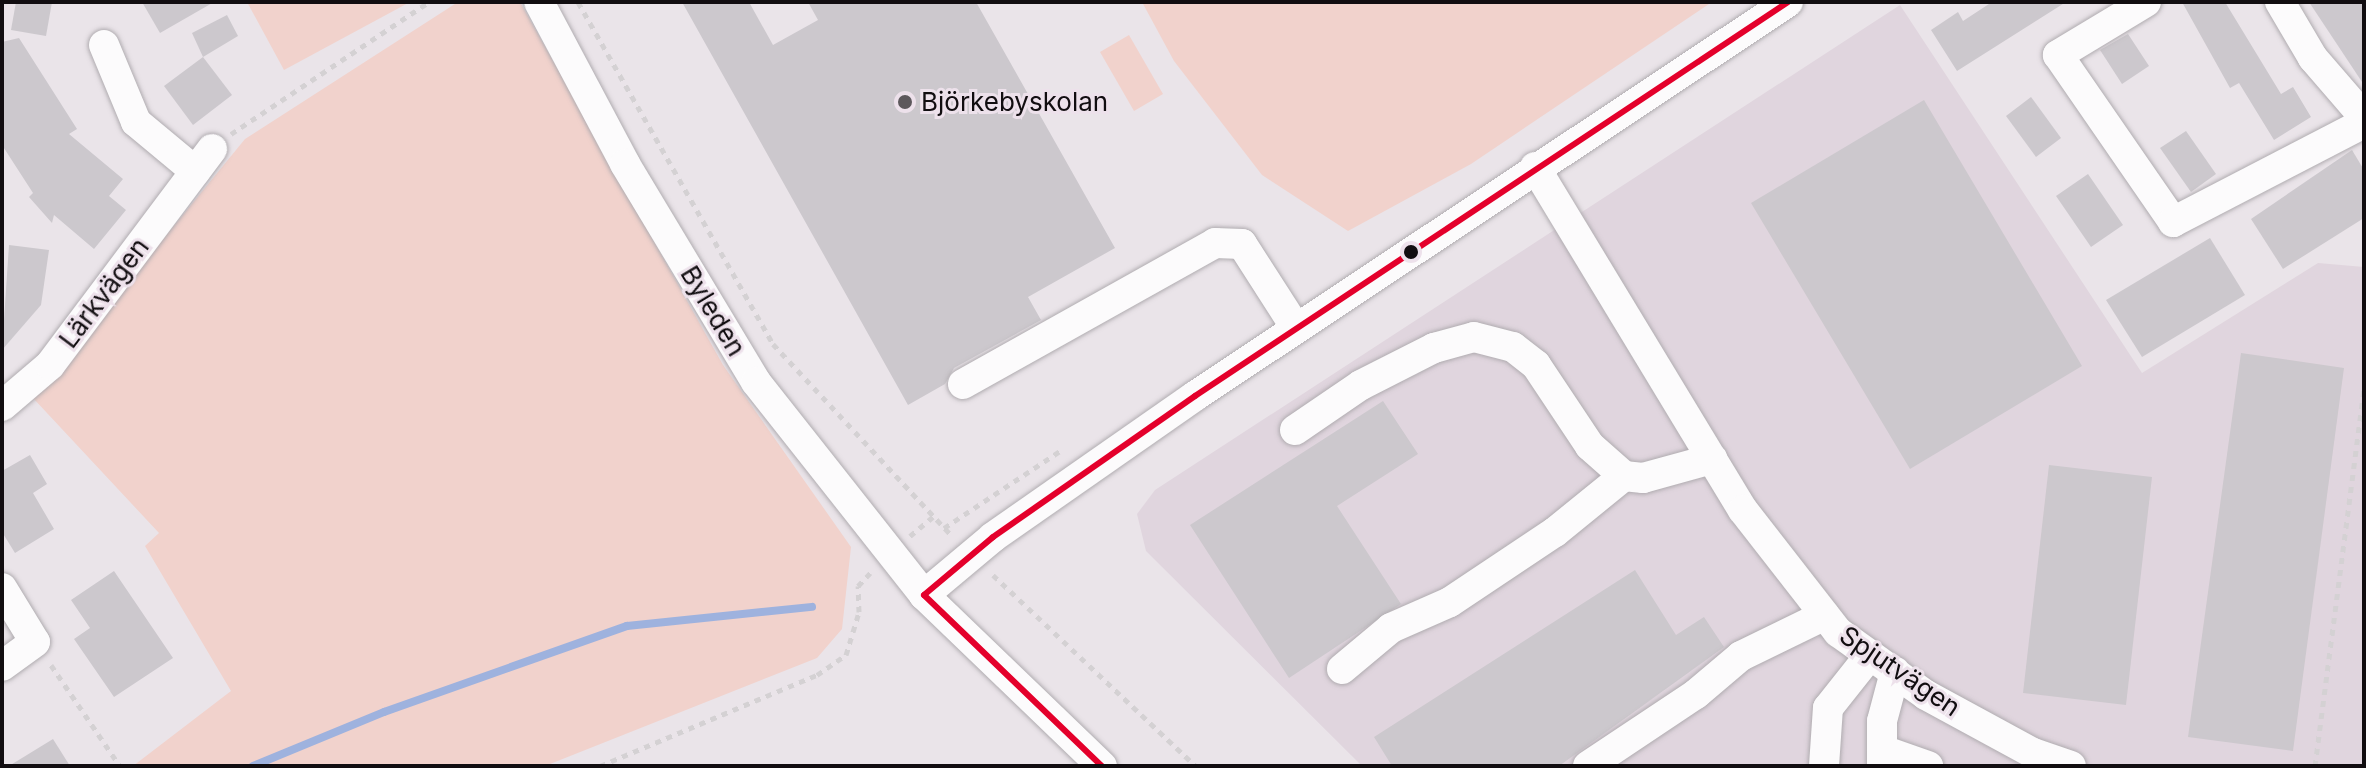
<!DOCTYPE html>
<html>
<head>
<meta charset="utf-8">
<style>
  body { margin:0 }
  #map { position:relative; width:2366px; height:768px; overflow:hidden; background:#eae4e9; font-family:Inter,sans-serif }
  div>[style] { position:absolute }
  .built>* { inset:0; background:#e0d5de }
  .green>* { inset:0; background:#f1d2cc }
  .stream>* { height:8px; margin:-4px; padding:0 4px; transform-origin:4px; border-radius:4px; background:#9eb2de }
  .building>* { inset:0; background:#ccc8cd }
  .path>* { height:5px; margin-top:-2.5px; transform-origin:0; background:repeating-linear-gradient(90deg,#d4d1d3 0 6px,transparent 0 12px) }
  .roads { filter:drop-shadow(0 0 2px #b0acb0) drop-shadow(0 0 2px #b0acb0) }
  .minor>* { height:30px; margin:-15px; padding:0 15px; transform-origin:15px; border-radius:15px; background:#fcfbfc }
  .bus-1>* { height:6px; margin:-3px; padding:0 3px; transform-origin:3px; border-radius:3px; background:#e4002b }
  .dots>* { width:22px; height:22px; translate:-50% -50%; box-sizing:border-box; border:4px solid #ede1eb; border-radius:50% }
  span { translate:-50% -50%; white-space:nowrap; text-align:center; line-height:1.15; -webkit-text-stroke:6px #ede1eb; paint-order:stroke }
  .poi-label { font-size:26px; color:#110d10 }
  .left { translate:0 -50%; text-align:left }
  .street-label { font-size:26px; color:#110d10 }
  .frame { position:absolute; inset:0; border:4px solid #110d10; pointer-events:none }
</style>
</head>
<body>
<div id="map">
  <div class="built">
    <div style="clip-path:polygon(1900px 5px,2142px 373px,2318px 263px,2364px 267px,2364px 766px,1362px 766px,1146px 551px,1137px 514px,1155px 490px)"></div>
  </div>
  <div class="green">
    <div style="clip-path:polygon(247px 2px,410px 2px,284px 70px)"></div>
    <div style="clip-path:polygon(458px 2px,520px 2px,723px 365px,851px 547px,842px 629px,817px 658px,545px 766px,133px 766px,231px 691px,145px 546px,159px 533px,33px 398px,245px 139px)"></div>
    <div style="clip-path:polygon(1142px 2px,1712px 2px,1471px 164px,1348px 231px,1262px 175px,1174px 61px)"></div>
    <div style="clip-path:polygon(1129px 35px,1163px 94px,1134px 111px,1100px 52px)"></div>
  </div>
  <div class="stream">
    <div style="left:253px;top:766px;width:142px;rotate:-22.4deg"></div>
    <div style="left:384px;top:712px;width:258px;rotate:-19.5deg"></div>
    <div style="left:627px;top:626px;width:186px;rotate:-5.9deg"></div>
  </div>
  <div class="building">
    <div style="clip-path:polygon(16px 2px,52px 2px,46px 36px,11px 30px)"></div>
    <div style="clip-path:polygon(142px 2px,214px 2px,160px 33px)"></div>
    <div style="clip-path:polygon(682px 2px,749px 2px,773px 45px,818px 20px,808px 2px,976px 2px,1115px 248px,1028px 297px,1041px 320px,954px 368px,945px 384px,908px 405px)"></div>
    <div style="clip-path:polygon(1992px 2px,2066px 2px,1957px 71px,1931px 30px,1958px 12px,1963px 21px)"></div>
    <div style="clip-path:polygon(2182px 2px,2225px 2px,2281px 94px,2293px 87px,2311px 117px,2274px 140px,2239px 83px,2230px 88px)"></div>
    <div style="clip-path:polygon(2309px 2px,2364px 2px,2364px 85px)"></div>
    <div style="clip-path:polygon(227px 15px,238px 36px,203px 57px,192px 33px)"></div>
    <div style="clip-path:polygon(2128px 34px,2149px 66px,2122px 84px,2100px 50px)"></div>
    <div style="clip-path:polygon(19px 38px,77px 129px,69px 134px,123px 179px,109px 196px,126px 210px,94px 249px,54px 215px,52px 223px,29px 197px,33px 193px,2px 145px,2px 42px)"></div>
    <div style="clip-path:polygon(203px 57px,232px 95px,193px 125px,164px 86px)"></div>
    <div style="clip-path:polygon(2031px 97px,2061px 138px,2036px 157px,2006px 116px)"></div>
    <div style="clip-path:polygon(1924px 100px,2082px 366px,1910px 469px,1751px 203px)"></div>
    <div style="clip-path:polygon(2186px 131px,2216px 174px,2191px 192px,2160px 148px)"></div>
    <div style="clip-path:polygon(2352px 150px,2364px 170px,2364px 218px,2283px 269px,2251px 219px)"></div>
    <div style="clip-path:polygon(2088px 174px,2123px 225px,2091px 247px,2056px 196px)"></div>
    <div style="clip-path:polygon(2210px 238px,2245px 295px,2142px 357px,2106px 300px)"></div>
    <div style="clip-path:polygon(9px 245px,49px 250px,41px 305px,2px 350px)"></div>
    <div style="clip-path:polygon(2241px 353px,2344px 368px,2293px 751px,2188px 737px)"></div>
    <div style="clip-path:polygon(1383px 401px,1418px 454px,1337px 506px,1401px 604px,1289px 678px,1190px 525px)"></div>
    <div style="clip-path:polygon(30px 455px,47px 484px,33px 493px,54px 529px,15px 553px,2px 532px,2px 471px)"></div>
    <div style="clip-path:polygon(2049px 465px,2152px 477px,2126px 705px,2023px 693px)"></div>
    <div style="clip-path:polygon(1635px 570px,1676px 635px,1704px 617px,1724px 647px,1559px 766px,1392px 766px,1374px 737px)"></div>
    <div style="clip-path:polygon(114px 571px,173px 658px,114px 697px,74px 639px,90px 628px,71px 600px)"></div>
    <div style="clip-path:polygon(53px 739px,70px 766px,9px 766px)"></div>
  </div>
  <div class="path">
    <div style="left:578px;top:2px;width:394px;rotate:60.3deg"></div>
    <div style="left:773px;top:344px;width:261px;rotate:47deg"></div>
    <div style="left:231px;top:134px;width:238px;rotate:-33.7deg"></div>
    <div style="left:944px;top:528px;width:143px;rotate:-33.6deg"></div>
    <div style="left:910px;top:536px;width:30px;rotate:-40deg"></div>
    <div style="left:993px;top:575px;width:279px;rotate:43.3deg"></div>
    <div style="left:51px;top:665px;width:122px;rotate:55.7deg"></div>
    <div style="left:600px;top:766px;width:235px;rotate:-22.8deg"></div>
    <div style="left:817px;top:675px;width:35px;rotate:-35deg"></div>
    <div style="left:846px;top:655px;width:45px;rotate:-73.2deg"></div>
    <div style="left:859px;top:612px;width:26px;rotate:-92deg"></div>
    <div style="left:858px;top:586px;width:18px;rotate:-47deg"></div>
    <div style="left:2315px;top:766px;width:379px;rotate:-82.6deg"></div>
  </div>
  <div class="roads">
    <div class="minor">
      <div style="left:539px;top:2px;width:183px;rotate:62deg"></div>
      <div style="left:625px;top:164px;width:254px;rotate:59deg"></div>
      <div style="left:756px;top:382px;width:271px;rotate:51.7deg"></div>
      <div style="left:924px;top:595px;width:247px;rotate:43.9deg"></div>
      <div style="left:2146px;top:2px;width:103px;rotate:148.9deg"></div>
      <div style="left:2058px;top:55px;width:203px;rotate:55.4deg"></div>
      <div style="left:2173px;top:222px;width:215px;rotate:-27.4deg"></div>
      <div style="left:2280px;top:2px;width:65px;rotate:59.5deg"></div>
      <div style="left:2313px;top:58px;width:78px;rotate:49.2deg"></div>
      <div style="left:104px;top:45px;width:83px;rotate:67.4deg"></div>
      <div style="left:136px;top:122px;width:77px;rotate:39.7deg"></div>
      <div style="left:1535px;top:167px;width:401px;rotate:58.8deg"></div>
      <div style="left:1743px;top:510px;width:155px;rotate:52.1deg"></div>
      <div style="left:1838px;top:632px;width:108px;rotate:35.6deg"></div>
      <div style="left:1926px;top:695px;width:122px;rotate:28.5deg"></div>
      <div style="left:2033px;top:753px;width:40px;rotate:18.9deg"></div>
      <div style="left:963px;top:384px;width:289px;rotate:-29.2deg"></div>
      <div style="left:1215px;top:243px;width:27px;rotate:2deg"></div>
      <div style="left:1242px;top:244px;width:100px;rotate:57.3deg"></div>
      <div style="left:2px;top:406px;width:63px;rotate:-40.5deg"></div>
      <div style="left:50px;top:365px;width:270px;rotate:-53.1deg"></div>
      <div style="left:1295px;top:430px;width:80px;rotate:-34.3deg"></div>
      <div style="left:1361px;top:385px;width:82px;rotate:-26.9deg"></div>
      <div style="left:1434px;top:348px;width:41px;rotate:-15.4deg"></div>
      <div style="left:1474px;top:337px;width:40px;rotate:14.4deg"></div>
      <div style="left:1513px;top:347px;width:29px;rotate:38deg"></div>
      <div style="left:1536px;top:365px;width:97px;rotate:56.3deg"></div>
      <div style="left:1590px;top:446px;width:45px;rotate:41.4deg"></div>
      <div style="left:1624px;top:476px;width:19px;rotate:6deg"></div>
      <div style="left:1643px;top:478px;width:72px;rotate:-15.4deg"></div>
      <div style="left:2px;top:588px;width:63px;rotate:58.6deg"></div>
      <div style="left:35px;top:642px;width:41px;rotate:144deg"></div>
      <div style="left:924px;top:595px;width:90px;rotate:-40deg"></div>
      <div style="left:993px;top:537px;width:246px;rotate:-34.9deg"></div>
      <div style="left:1195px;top:396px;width:712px;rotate:-33.6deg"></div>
      <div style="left:1342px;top:669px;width:64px;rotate:-39.9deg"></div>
      <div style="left:1391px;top:628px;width:64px;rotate:-23.8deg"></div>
      <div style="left:1450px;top:602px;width:126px;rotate:-33.7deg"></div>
      <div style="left:1555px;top:532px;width:89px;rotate:-39.1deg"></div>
      <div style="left:1882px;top:750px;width:49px;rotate:19.2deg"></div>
      <div style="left:1588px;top:766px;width:130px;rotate:-33.7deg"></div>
      <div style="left:1696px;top:694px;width:59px;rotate:-40.2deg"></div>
      <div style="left:1741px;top:656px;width:93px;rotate:-26deg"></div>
      <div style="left:1824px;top:766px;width:58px;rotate:-86.1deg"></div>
      <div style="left:1828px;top:708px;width:68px;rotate:-51.6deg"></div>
      <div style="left:1882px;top:766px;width:45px;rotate:-90deg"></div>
      <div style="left:1882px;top:721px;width:51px;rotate:-75.1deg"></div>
    </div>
  </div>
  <div class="bus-1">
    <div style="left:924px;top:595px;width:90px;rotate:-40deg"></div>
    <div style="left:993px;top:537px;width:246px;rotate:-34.9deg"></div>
    <div style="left:1195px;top:396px;width:712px;rotate:-33.6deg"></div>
    <div style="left:924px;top:595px;width:247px;rotate:43.9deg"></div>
  </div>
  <div class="dots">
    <div style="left:905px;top:102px;background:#5d585c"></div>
    <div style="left:1411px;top:252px;background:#110d10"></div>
  </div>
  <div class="poi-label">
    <span class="left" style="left:921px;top:102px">Björkebyskolan</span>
  </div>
  <div class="street-label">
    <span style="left:104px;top:293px;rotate:-53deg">Lärkvägen</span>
    <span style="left:713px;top:311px;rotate:59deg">Byleden</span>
    <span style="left:1900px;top:671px;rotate:34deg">Spjutvägen</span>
  </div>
  <div class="frame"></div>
</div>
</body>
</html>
